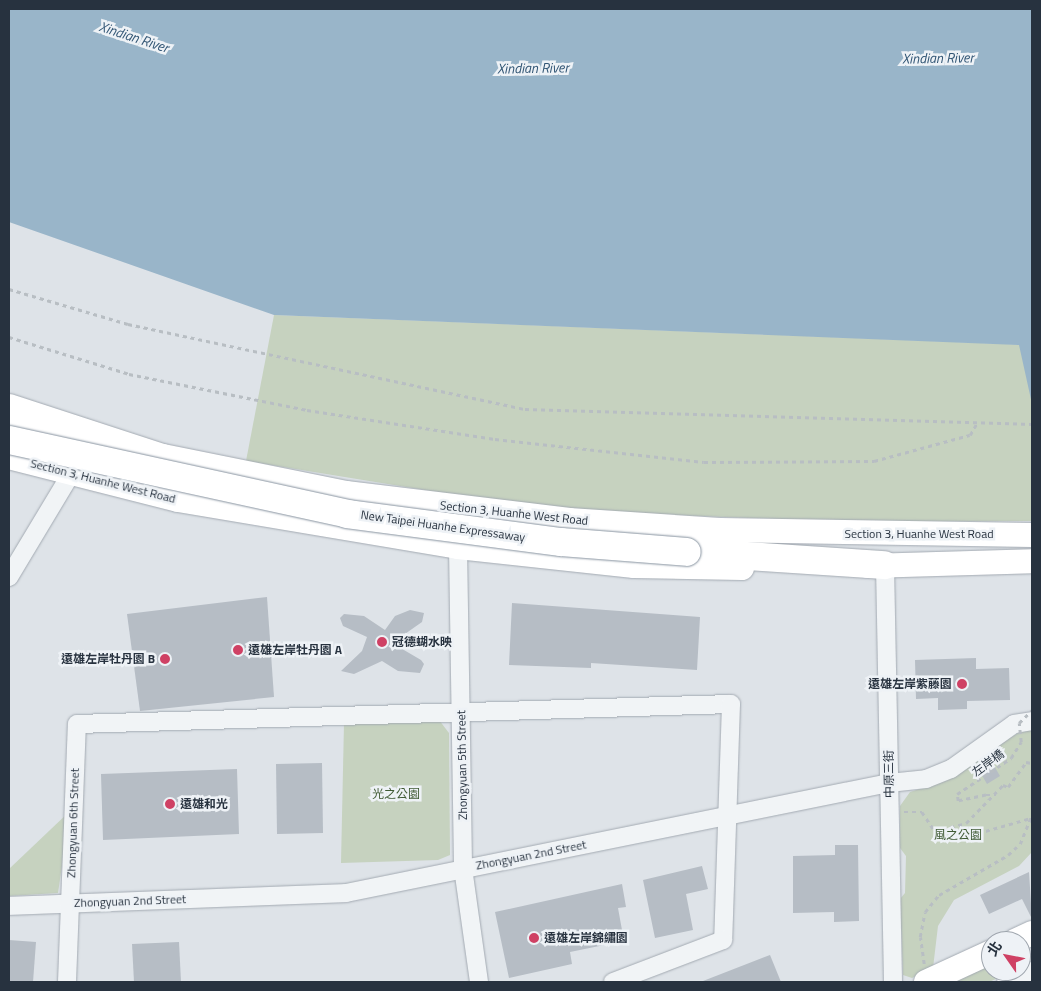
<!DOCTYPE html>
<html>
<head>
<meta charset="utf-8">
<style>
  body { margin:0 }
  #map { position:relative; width:1041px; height:991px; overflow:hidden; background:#dee3e8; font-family:"Titillium Web","Noto Sans TC",sans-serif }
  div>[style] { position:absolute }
  .green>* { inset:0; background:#c6d2bf }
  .water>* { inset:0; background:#99b5c9 }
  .building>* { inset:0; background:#b6bdc5 }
  .path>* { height:2.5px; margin-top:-1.25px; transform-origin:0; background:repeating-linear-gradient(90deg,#b8bec3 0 4px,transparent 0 8px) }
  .roads { filter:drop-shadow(0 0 1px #a3aab2) drop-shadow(0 0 1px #a3aab2) }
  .street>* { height:18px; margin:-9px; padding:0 9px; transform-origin:9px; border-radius:9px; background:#f1f4f6 }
  .secondary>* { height:24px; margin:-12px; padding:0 12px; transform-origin:12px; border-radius:12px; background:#fff }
  .highway>* { height:28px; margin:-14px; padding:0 14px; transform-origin:14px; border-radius:14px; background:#fff }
  .path-bridge>* { height:2.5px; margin-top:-1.25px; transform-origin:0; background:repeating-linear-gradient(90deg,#b8bec3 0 4px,transparent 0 8px) }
  .bridges { filter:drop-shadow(0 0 1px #86929f) drop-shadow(0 0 1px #86929f) }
  .highway-bridge>* { height:28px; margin:-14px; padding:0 14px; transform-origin:14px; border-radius:14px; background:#fff }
  .dots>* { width:14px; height:14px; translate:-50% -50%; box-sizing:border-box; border:2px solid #eef2f6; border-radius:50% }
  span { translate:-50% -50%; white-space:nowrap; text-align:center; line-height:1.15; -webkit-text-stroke:5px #eef2f6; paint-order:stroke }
  .street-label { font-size:12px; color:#27323f }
  .poi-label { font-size:12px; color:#27323f; font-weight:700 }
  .left { translate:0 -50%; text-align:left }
  .right { translate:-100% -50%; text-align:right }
  .park-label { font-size:12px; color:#405b35 }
  .water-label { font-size:14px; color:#315574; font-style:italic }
  .frame { position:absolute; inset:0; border:10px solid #27323f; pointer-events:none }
  .north { position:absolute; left:981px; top:931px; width:50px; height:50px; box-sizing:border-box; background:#eef2f6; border:1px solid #9ea5ad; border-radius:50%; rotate:303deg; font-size:14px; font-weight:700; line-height:20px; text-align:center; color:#27323f }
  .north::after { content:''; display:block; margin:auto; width:18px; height:22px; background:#cf4164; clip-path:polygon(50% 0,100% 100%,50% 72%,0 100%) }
</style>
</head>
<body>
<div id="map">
  <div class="green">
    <div style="clip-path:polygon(274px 315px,1032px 345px,1032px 521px,858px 522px,618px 513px,480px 499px,246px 461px)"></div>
    <div style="clip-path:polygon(439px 720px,449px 733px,450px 855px,438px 860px,341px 863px,344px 723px)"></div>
    <div style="clip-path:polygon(1032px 730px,1032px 852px,1019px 866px,954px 900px,938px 926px,933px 968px,912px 978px,903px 975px,900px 899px,905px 893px,906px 856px,900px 848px,900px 806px,910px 792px,941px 782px,1021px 731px)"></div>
    <div style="clip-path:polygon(70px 811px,58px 893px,9px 896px,9px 869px)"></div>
    <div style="clip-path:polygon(991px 960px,991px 971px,1014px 971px,989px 982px,943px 982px)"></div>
  </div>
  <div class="water">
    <div style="clip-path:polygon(9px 9px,1032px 9px,1032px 404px,1019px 345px,274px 315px,9px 222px)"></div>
  </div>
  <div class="building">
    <div style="clip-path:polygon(267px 597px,274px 697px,140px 711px,127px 614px)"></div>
    <div style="clip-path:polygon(512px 603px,700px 617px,697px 670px,591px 663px,591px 668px,509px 665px)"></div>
    <div style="clip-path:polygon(410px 610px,424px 613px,422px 622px,392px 643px,421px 660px,424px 664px,420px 673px,398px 671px,382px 661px,354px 674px,341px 671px,362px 651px,367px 637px,343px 626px,340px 618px,344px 614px,364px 616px,385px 630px,395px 616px)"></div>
    <div style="clip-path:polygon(976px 658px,976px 669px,1009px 668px,1010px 700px,967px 701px,967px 709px,938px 710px,938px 698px,916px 699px,915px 660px)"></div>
    <div style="clip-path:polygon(322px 763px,323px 833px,277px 834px,276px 764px)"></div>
    <div style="clip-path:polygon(993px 764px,1000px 776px,987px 784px,980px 772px)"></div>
    <div style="clip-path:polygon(237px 769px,239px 834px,103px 840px,101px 774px)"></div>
    <div style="clip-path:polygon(835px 845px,858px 845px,859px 921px,834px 922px,834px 912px,793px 913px,793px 856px,835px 855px)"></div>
    <div style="clip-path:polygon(702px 866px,708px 889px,686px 894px,693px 930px,655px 938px,643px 880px)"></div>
    <div style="clip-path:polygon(1029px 872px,1032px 919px,1022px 899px,989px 914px,980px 895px)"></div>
    <div style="clip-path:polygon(622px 884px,626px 907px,618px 908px,624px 941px,570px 952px,572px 964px,509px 978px,495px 912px)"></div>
    <div style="clip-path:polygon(9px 940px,36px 942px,33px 982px,9px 982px)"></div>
    <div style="clip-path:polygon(179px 942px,181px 982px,134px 982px,132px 944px)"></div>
    <div style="clip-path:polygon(770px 955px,781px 982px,704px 982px,703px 981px)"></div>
  </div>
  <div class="path">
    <div style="left:9px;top:289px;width:124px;rotate:16.4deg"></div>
    <div style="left:128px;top:324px;width:406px;rotate:12.1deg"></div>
    <div style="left:525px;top:409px;width:507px;rotate:1.69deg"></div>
    <div style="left:9px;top:337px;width:126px;rotate:17.1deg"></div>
    <div style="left:129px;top:374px;width:182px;rotate:11.4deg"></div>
    <div style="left:307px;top:410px;width:190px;rotate:8.8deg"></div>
    <div style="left:495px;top:439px;width:210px;rotate:6.3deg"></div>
    <div style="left:704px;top:462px;width:170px;rotate:-0.3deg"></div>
    <div style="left:874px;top:461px;width:99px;rotate:-15.2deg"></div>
    <div style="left:970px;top:435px;width:14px;rotate:-60deg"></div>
    <div style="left:986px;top:795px;width:10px"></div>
    <div style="left:904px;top:812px;width:18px"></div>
    <div style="left:922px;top:812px;width:23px;rotate:56deg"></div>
    <div style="left:935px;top:831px;width:32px;rotate:-14deg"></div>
    <div style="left:966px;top:823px;width:53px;rotate:-45.8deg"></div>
    <div style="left:1003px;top:785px;width:5px;rotate:22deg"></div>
    <div style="left:1008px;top:787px;width:31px;rotate:-54deg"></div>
    <div style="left:1026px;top:762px;width:6px;rotate:9deg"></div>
    <div style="left:939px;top:831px;width:39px;rotate:3deg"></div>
    <div style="left:978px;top:833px;width:55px;rotate:-15.8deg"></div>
    <div style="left:924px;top:964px;width:27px;rotate:-98deg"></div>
    <div style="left:920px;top:937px;width:25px;rotate:-79deg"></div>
    <div style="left:925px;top:912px;width:22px;rotate:-51deg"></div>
    <div style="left:939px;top:895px;width:80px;rotate:-30.1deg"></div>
    <div style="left:1008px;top:855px;width:16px;rotate:-43deg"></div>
    <div style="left:1020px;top:844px;width:32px;rotate:-68deg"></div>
  </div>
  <div class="roads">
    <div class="street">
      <div style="left:458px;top:547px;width:321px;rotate:89.1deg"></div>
      <div style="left:463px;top:868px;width:115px;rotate:82deg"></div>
      <div style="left:885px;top:565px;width:417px;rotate:88.9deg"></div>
      <div style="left:9px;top:577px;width:132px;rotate:-59deg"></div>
      <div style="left:9px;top:906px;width:337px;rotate:-2.2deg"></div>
      <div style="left:346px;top:893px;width:554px;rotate:-11.45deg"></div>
      <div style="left:889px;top:783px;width:37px;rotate:-6deg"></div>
      <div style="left:926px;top:779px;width:27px;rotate:-22deg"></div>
      <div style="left:951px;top:769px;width:77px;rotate:-35.5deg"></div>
      <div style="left:1014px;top:724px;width:18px;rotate:-9deg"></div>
      <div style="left:67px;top:982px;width:258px;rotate:-87.8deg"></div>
      <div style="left:77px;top:724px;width:654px;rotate:-1.75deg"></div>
      <div style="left:731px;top:704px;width:236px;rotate:91.9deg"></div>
      <div style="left:723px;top:940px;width:118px;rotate:159.1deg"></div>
      <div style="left:1006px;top:982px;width:28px;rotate:-23deg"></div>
    </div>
    <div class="secondary">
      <div style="left:9px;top:406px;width:162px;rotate:18deg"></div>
      <div style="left:163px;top:456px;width:187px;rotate:11.4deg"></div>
      <div style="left:346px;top:493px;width:225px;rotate:6.9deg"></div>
      <div style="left:569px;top:520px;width:151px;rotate:3.8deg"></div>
      <div style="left:720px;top:530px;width:312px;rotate:0.9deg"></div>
      <div style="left:9px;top:457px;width:174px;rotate:14.3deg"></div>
      <div style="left:178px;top:500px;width:284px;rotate:9.5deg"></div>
      <div style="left:458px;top:547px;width:177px;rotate:6.2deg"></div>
      <div style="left:634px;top:566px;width:108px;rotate:1.1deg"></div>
      <div style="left:868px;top:566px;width:164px;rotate:-1.7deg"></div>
      <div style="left:1015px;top:941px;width:19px;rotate:-25deg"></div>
      <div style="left:926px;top:982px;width:72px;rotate:-24.8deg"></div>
    </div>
    <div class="highway">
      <div style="left:9px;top:422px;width:85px;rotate:9.5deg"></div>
      <div style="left:687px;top:552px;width:198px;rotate:3.8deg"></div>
    </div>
  </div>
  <div class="path-bridge">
    <div style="left:986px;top:795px;width:29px;rotate:168deg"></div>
    <div style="left:958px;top:801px;width:7px;rotate:-98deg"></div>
    <div style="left:957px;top:794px;width:65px;rotate:-33.7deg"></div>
    <div style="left:1011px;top:758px;width:19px;rotate:-58deg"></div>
    <div style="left:1021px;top:742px;width:19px;rotate:-96deg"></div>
    <div style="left:1019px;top:723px;width:18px;rotate:-45deg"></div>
  </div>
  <div class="bridges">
    <div class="highway-bridge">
      <div style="left:9px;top:440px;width:346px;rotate:12.3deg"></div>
      <div style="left:347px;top:514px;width:216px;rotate:7.5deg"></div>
      <div style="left:561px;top:542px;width:126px;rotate:4.5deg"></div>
    </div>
  </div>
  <div class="dots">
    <div style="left:382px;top:642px;background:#cf4164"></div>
    <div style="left:238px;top:650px;background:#cf4164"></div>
    <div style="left:165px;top:659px;background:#cf4164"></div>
    <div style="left:962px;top:684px;background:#cf4164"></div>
    <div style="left:170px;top:804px;background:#cf4164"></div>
    <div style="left:534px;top:938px;background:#cf4164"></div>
  </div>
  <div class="street-label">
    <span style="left:103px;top:481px;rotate:14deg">Section 3, Huanhe West Road</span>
    <span style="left:514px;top:513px;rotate:6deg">Section 3, Huanhe West Road</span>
    <span style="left:443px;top:526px;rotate:8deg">New Taipei Huanhe Expressaway</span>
    <span style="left:919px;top:534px">Section 3, Huanhe West Road</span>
    <span style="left:988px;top:763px;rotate:-36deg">左岸橋</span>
    <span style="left:462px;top:765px;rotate:-91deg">Zhongyuan 5th Street</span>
    <span style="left:889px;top:774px;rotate:-91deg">中原三街</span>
    <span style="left:73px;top:823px;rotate:-88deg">Zhongyuan 6th Street</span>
    <span style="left:531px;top:855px;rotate:-11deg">Zhongyuan 2nd Street</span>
    <span style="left:130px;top:901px;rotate:-2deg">Zhongyuan 2nd Street</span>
  </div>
  <div class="poi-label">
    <span class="left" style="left:392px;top:642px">冠德蝴水映</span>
    <span class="left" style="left:248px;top:650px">遠雄左岸牡丹園 A</span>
    <span class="right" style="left:155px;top:659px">遠雄左岸牡丹園 B</span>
    <span class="right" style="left:952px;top:684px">遠雄左岸紫藤園</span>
    <span class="left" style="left:180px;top:804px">遠雄和光</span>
    <span class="left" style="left:544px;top:938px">遠雄左岸錦繡園</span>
  </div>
  <div class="park-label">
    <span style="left:396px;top:794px">光之公園</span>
    <span style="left:958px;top:835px">風之公園</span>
  </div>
  <div class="water-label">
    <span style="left:134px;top:37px;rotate:18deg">Xindian River</span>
    <span style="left:938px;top:58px;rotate:-1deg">Xindian River</span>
    <span style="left:533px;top:68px;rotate:-1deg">Xindian River</span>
  </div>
  <div class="frame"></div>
  <div class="north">北</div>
</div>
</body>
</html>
